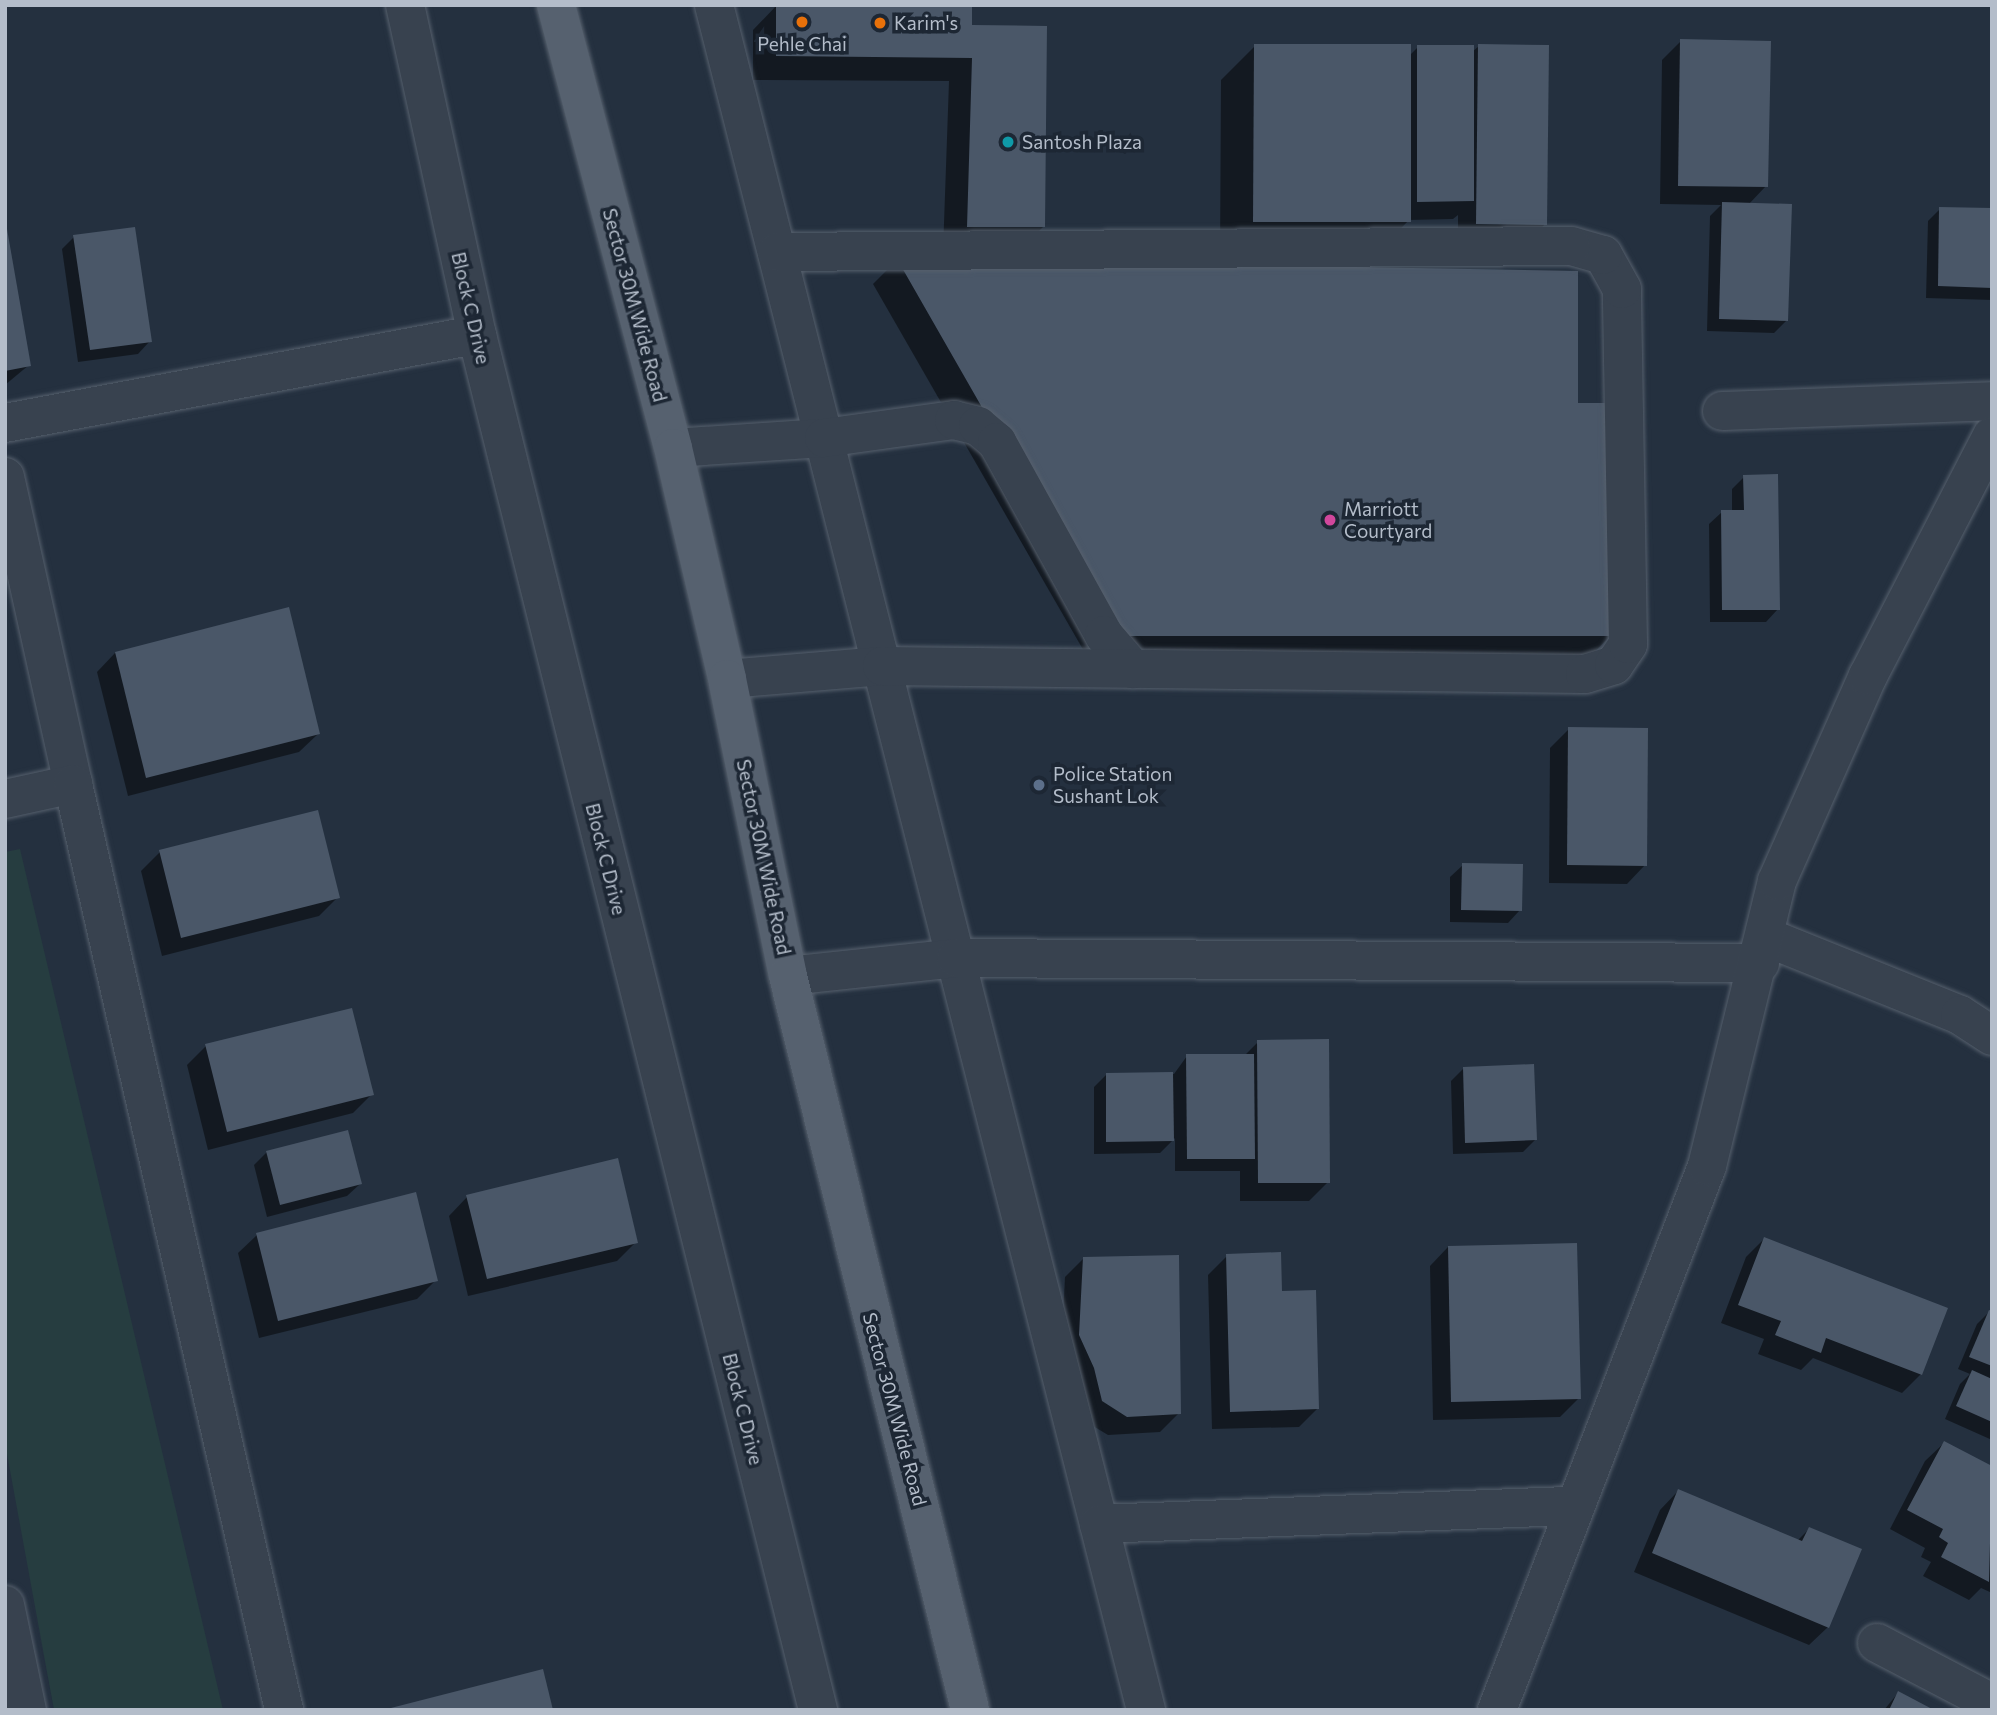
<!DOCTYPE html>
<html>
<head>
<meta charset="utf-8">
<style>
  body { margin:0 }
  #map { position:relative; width:1997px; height:1715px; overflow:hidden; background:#24303f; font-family:Commissioner,sans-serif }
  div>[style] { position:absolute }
  .green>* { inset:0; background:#263d40 }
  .shadow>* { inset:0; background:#0007 }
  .building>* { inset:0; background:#4a5768 }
  .roads { filter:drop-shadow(0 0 2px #56606d) drop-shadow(0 0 2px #56606d) }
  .minor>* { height:38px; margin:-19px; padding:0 19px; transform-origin:19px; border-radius:19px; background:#38424f }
  .major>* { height:38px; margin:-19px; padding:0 19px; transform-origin:19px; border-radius:19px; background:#56616f }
  .dots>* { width:19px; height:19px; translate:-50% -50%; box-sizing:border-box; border:4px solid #1d2734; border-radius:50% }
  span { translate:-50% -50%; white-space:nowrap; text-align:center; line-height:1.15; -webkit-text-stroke:7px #1d2734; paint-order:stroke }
  .poi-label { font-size:19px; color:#b4bdca }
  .left { translate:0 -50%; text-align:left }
  .street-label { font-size:19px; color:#b4bdca }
  .frame { position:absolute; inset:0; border:7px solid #b4bdca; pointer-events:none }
</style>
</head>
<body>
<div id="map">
  <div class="green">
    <div style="clip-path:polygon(20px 849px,223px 1710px,54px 1710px,5px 1443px,5px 852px)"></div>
  </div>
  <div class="shadow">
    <div style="clip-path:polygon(777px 5px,970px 27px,1044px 226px,1019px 251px,943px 251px,949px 81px,753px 80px,753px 30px)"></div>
    <div style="clip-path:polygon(1681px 41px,1766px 186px,1749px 204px,1787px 320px,1774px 333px,1707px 331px,1710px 216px,1721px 205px,1660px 204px,1662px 60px)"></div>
    <div style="clip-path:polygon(1255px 46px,1409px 56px,1418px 47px,1472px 52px,1479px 46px,1545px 224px,1527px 243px,1458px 242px,1458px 215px,1453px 219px,1409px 220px,1375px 255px,1220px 255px,1221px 80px)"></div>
    <div style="clip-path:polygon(1940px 209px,1992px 209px,1992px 300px,1926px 298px,1928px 221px)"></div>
    <div style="clip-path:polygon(5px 232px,29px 365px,5px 385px)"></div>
    <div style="clip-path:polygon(74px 237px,150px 341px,138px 354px,78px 362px,62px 249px)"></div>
    <div style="clip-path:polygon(897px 260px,1611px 635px,1587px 660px,1089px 660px,873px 284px)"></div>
    <div style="clip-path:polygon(1744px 477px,1778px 609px,1766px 622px,1710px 622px,1709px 524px,1722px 512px,1732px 511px,1732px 489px)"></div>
    <div style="clip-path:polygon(115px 653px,318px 734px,299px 752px,128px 796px,97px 672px)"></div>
    <div style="clip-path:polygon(1569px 729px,1645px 865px,1627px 884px,1549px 883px,1550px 748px)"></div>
    <div style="clip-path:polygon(160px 852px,338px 897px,319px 916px,162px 956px,141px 871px)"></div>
    <div style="clip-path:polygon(1463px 865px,1520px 910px,1508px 923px,1450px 922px,1450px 877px)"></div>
    <div style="clip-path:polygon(1258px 1042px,1328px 1182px,1309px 1201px,1240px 1201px,1240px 1171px,1175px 1171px,1175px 1138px,1160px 1153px,1094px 1154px,1094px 1087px,1107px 1074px,1174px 1074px,1187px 1056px,1244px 1056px)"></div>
    <div style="clip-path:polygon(206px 1046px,372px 1094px,353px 1113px,208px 1150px,187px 1065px)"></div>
    <div style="clip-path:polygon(1463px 1069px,1536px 1139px,1523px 1152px,1453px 1154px,1451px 1081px)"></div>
    <div style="clip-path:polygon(267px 1152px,360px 1184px,347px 1196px,267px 1217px,254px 1165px)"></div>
    <div style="clip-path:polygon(467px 1197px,636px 1242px,617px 1261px,468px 1296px,449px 1216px)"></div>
    <div style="clip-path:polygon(257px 1235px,436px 1280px,417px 1299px,259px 1338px,238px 1253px)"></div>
    <div style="clip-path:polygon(1764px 1239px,1921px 1374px,1902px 1393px,1813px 1358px,1801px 1370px,1758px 1354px,1764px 1339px,1721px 1323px,1746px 1257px)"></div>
    <div style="clip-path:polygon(1448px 1247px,1579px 1398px,1560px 1417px,1433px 1420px,1430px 1266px)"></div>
    <div style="clip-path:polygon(1227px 1256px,1318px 1408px,1299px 1427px,1212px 1429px,1208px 1275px)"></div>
    <div style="clip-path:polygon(1084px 1258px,1179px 1413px,1160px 1432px,1108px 1435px,1083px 1420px,1061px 1354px,1065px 1277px)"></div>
    <div style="clip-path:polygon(1989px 1312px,1992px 1313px,1992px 1440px,1945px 1419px,1960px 1384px,1970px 1374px,1958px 1369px,1977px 1324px)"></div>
    <div style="clip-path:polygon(1944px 1443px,1992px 1468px,1992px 1593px,1981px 1588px,1969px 1600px,1923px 1576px,1931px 1562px,1921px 1557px,1925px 1548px,1890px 1529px,1925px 1461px)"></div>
    <div style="clip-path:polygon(1678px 1491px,1797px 1541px,1809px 1529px,1828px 1627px,1809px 1645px,1634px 1572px,1660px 1510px)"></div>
    <div style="clip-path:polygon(1898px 1693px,1930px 1710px,1884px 1710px)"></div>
  </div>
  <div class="building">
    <div style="clip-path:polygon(776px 5px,972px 5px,972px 25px,1047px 26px,1045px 227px,967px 227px,972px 58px,776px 56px)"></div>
    <div style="clip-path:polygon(1680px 39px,1771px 41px,1768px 187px,1678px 186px)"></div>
    <div style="clip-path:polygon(1254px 44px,1411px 44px,1411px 222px,1253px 222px)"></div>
    <div style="clip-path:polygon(1478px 44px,1549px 45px,1547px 225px,1476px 224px)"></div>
    <div style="clip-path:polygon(1417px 45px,1474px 45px,1474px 201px,1417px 202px)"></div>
    <div style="clip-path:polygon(1722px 202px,1792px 204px,1788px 321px,1719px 319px)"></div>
    <div style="clip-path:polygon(1939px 207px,1992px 208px,1992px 288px,1938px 286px)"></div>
    <div style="clip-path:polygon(135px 227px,152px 342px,90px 350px,73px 235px)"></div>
    <div style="clip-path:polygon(7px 229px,31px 366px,5px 371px,5px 230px)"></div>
    <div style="clip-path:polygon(897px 259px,1578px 271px,1578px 403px,1613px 403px,1613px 636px,1113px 636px)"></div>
    <div style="clip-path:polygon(1778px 474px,1780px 610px,1722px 610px,1721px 510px,1744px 510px,1743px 475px)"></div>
    <div style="clip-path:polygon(289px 607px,320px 734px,146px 778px,115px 652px)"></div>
    <div style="clip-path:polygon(1568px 727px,1648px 728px,1647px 866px,1567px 865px)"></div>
    <div style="clip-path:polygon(318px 810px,340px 898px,181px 938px,159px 850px)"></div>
    <div style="clip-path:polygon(1462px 863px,1523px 864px,1522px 911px,1461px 910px)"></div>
    <div style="clip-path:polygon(352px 1008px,374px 1095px,227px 1132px,205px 1044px)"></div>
    <div style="clip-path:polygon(1329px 1039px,1330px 1183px,1258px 1183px,1257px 1040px)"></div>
    <div style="clip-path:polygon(1186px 1054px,1254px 1054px,1255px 1159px,1187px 1159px)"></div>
    <div style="clip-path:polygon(1534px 1064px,1537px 1140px,1465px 1143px,1463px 1067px)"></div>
    <div style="clip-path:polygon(1173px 1072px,1174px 1141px,1106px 1142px,1106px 1073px)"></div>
    <div style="clip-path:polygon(348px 1130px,362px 1184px,280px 1205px,266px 1151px)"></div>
    <div style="clip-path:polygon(618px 1158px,638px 1243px,487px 1279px,466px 1195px)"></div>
    <div style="clip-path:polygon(416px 1192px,438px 1281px,278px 1321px,256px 1233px)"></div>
    <div style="clip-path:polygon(1764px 1237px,1948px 1308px,1922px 1375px,1826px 1338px,1821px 1353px,1775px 1335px,1781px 1321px,1738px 1305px)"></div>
    <div style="clip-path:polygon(1577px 1243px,1581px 1399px,1451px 1402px,1448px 1246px)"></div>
    <div style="clip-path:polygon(1281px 1252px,1282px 1291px,1316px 1290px,1319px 1409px,1230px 1412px,1226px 1254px)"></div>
    <div style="clip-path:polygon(1179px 1255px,1181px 1414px,1127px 1417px,1102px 1401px,1094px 1368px,1079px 1335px,1083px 1257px)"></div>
    <div style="clip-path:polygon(1989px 1310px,1992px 1311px,1992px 1366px,1969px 1357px)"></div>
    <div style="clip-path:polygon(1972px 1370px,1992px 1379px,1992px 1422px,1956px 1406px)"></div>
    <div style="clip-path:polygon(1944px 1441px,1992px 1466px,1989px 1582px,1941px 1557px,1948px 1543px,1939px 1537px,1943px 1529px,1907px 1510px)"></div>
    <div style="clip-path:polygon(1678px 1489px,1802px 1541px,1809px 1527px,1862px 1549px,1829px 1628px,1652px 1553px)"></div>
    <div style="clip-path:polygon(543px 1669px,553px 1710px,387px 1710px,387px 1709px)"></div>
    <div style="clip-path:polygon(1898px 1691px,1934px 1710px,1889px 1710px)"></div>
  </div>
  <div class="roads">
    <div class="minor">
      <div style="left:405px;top:5px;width:338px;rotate:77.7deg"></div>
      <div style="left:477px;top:335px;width:1417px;rotate:76.07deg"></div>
      <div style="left:714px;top:5px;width:1759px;rotate:75.78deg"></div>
      <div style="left:1722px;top:411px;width:270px;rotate:-2.1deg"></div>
      <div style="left:5px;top:423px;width:480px;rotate:-10.6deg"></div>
      <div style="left:673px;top:448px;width:151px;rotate:-3.8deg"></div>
      <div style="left:824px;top:438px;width:131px;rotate:-7.9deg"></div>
      <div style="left:954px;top:420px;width:25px;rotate:14deg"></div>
      <div style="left:978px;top:426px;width:25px;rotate:40deg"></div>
      <div style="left:997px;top:442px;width:221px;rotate:61deg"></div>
      <div style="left:1104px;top:635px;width:45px;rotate:49.5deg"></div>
      <div style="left:5px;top:477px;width:314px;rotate:77.5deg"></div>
      <div style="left:727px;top:679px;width:156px;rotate:-4.8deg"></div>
      <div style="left:882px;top:666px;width:703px;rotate:0.65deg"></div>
      <div style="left:1585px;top:674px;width:30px;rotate:-17deg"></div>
      <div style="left:1614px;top:665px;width:25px;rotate:-56deg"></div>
      <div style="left:1628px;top:644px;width:355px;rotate:-91deg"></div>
      <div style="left:1622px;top:289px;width:39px;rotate:-119deg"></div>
      <div style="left:1603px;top:255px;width:33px;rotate:-164deg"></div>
      <div style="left:1571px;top:246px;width:794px;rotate:179.57deg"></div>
      <div style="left:5px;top:799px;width:70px;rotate:-12.4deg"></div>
      <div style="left:73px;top:784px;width:950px;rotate:77.16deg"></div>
      <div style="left:1766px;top:937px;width:209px;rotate:21.9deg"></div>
      <div style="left:1960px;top:1015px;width:38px;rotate:33deg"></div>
      <div style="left:788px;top:976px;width:169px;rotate:-6.1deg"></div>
      <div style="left:956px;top:958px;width:804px;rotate:0.36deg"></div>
      <div style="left:1099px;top:1524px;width:477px;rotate:-2.2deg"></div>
      <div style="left:5px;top:1605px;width:107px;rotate:78.2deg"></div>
      <div style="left:1877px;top:1643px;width:130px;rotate:27.6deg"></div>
      <div style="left:1497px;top:1710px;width:583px;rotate:-68.89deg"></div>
      <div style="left:1707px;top:1166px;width:293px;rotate:-76.2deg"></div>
      <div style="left:1777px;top:881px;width:224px;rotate:-66.1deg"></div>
      <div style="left:1868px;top:676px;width:270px;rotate:-62.7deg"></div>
    </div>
    <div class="major">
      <div style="left:556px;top:5px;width:458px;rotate:75.2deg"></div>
      <div style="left:673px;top:448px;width:237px;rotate:76.8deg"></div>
      <div style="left:727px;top:679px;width:303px;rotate:78.4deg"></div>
      <div style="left:788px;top:976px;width:756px;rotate:76.07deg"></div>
    </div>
  </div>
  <div class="dots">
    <div style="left:802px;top:22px;background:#e8710a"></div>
    <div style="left:880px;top:23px;background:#e8710a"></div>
    <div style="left:1008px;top:142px;background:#0f9aa8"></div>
    <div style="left:1330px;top:520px;background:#d1479c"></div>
    <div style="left:1039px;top:785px;background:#5c6f8a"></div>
  </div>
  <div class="poi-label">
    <span class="left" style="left:894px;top:23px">Karim's</span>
    <span style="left:802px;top:44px">Pehle Chai</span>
    <span class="left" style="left:1022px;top:142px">Santosh Plaza</span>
    <span class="left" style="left:1344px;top:520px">Marriott<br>Courtyard</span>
    <span class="left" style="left:1053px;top:785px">Police Station<br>Sushant Lok</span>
  </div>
  <div class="street-label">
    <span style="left:635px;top:305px;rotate:75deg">Sector 30M Wide Road</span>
    <span style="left:471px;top:308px;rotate:77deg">Block C Drive</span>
    <span style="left:764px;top:857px;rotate:78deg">Sector 30M Wide Road</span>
    <span style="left:606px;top:859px;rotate:76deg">Block C Drive</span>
    <span style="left:743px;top:1409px;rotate:76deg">Block C Drive</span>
    <span style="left:895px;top:1409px;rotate:75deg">Sector 30M Wide Road</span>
  </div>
  <div class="frame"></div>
</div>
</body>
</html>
